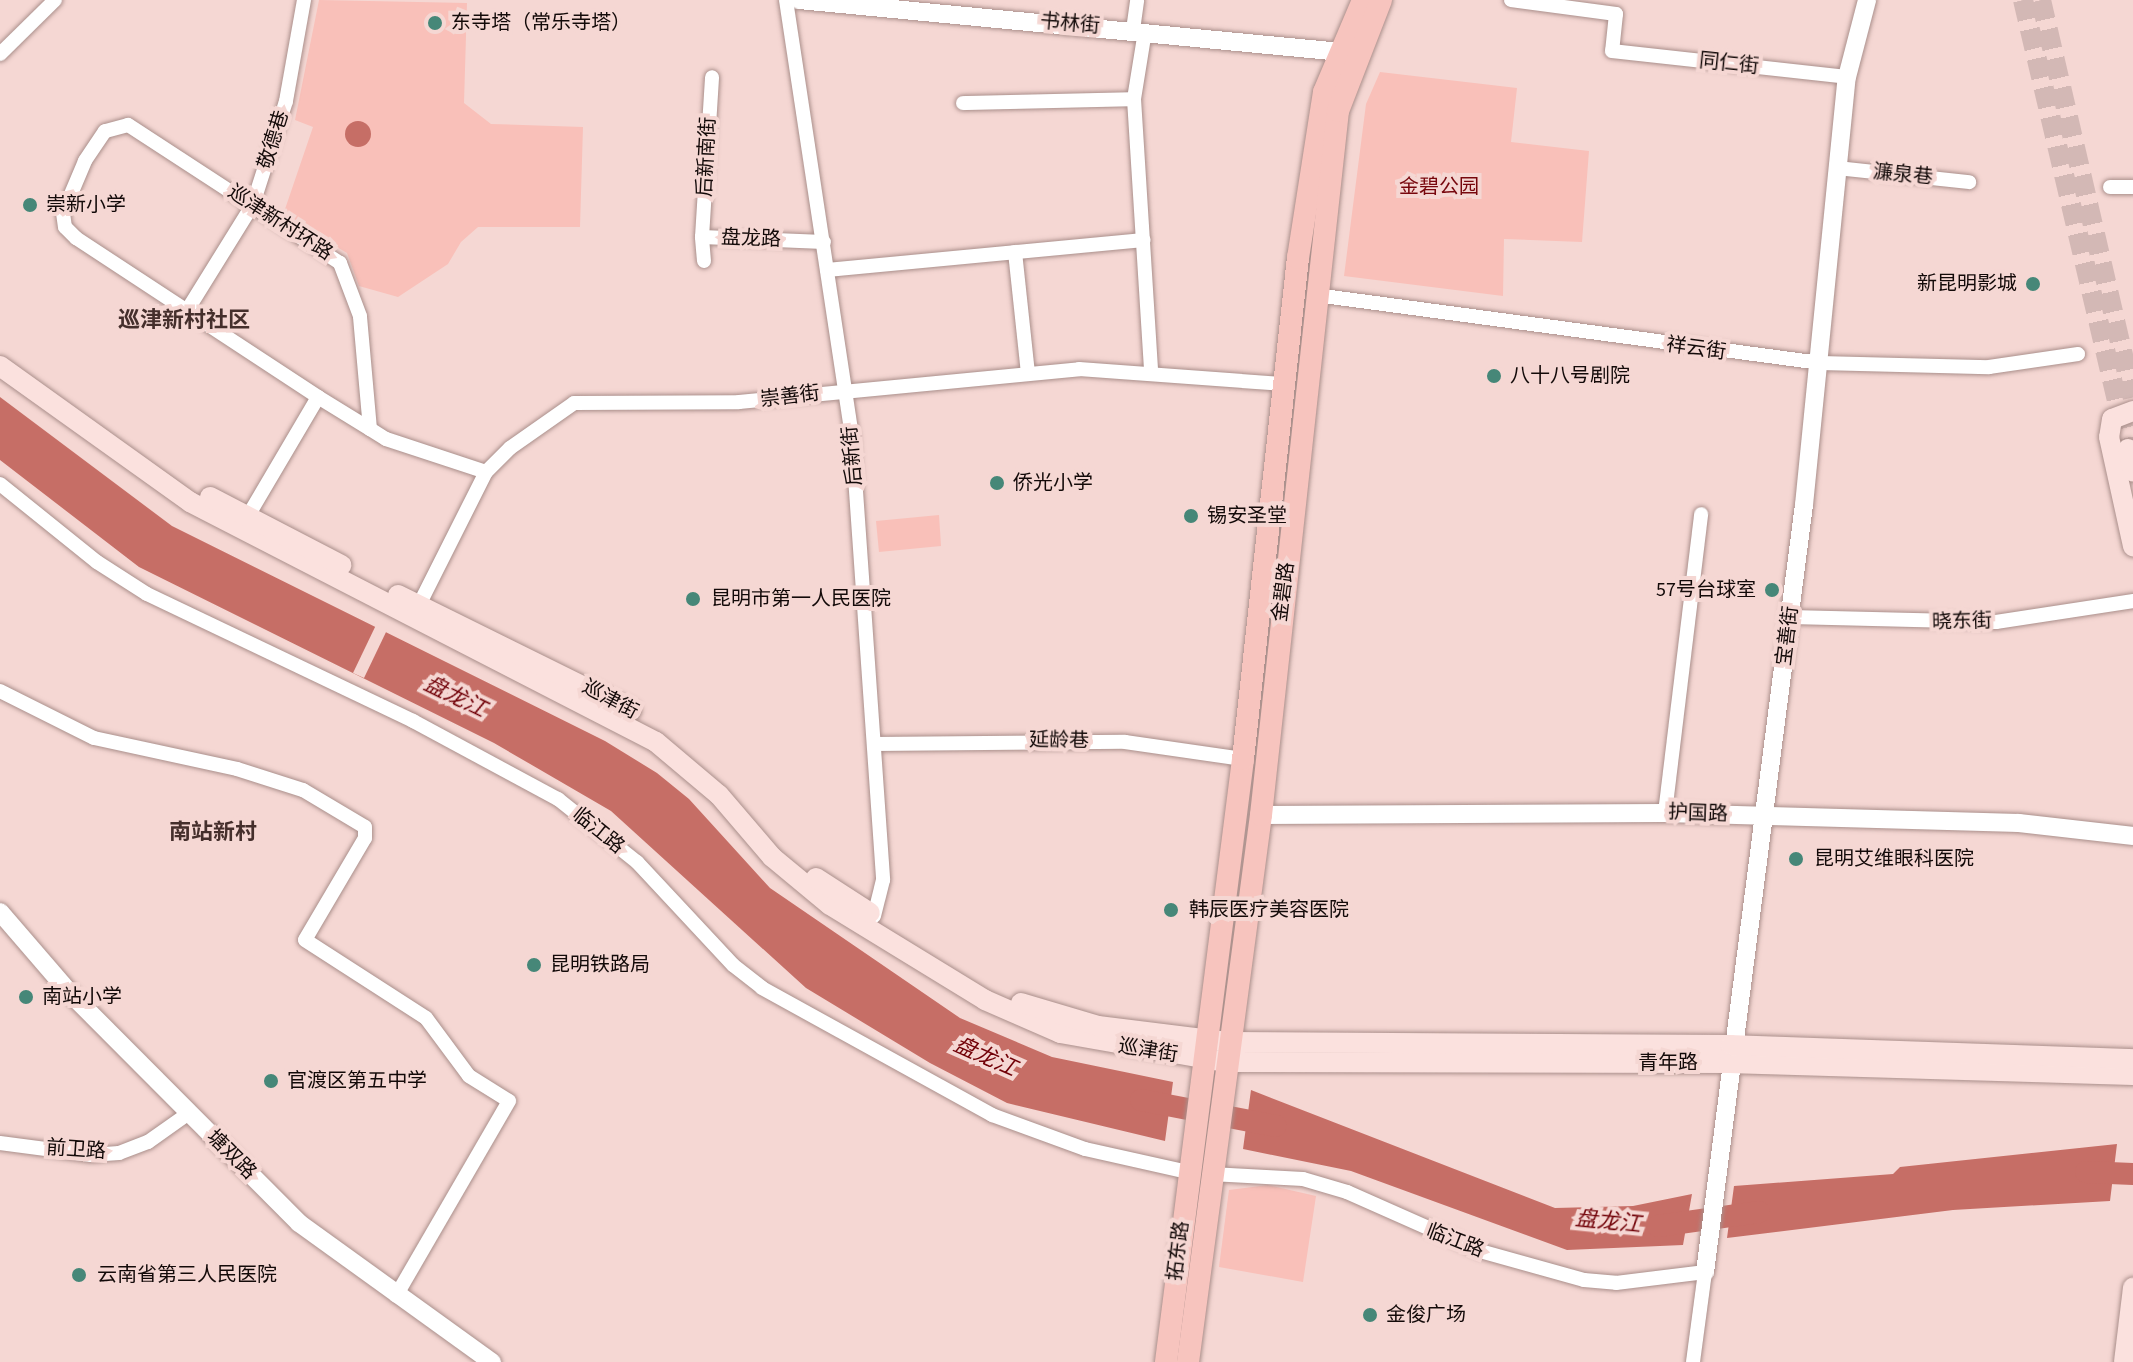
<!DOCTYPE html>
<html>
<head>
<meta charset="utf-8">
<style>
  body { margin:0 }
  #map { position:relative; width:2133px; height:1362px; overflow:hidden; background:#f5d7d3; font-family:"Source Sans 3","Noto Sans SC",sans-serif }
  div>[style] { position:absolute }
  .green>* { inset:0; background:#f9c0b9 }
  .water>* { inset:0; background:#c66e66 }
  .round { border-radius:50% }
  .pier>* { inset:0; background:#f5d7d3 }
  .river>* { height:22px; margin:-11px; padding:0 11px; transform-origin:11px; border-radius:11px; background:#c66e66 }
  .secondary-tunnel>* { height:20px; margin-top:-10px; transform-origin:0; background:repeating-linear-gradient(90deg,#d3b8b5 0 20px,transparent 0 30px) }
  .roads { filter:drop-shadow(0 0 2px #aa8f8b) drop-shadow(0 0 2px #aa8f8b) }
  .minor>* { height:14px; margin:-7px; padding:0 7px; transform-origin:7px; border-radius:7px; background:#fff }
  .tertiary>* { height:18px; margin:-9px; padding:0 9px; transform-origin:9px; border-radius:9px; background:#fff }
  .secondary>* { height:20px; margin:-10px; padding:0 10px; transform-origin:10px; border-radius:10px; background:#fbe1de }
  .primary>* { height:22px; margin:-11px; padding:0 11px; transform-origin:11px; border-radius:11px; background:#f7c4be }
  .dots>* { width:22px; height:22px; translate:-50% -50%; box-sizing:border-box; border:4px solid #f5d7d3; border-radius:50% }
  span { translate:-50% -50%; white-space:nowrap; text-align:center; line-height:1.15; -webkit-text-stroke:8px #f5d7d3; paint-order:stroke }
  .poi-label { font-size:20px; color:#130a09 }
  .left { translate:0 -50%; text-align:left }
  .right { translate:-100% -50%; text-align:right }
  .street-label { font-size:20px; color:#130a09 }
  .park-label { font-size:20px; color:#77070d }
  .neighbourhood-label { font-size:22px; color:#452f2c; font-weight:700 }
  .water-label { font-size:22px; color:#710007; font-style:italic }
</style>
</head>
<body>
<div id="map">
  <div class="green">
    <div style="clip-path:polygon(319px 0,467px 3px,464px 103px,491px 124px,583px 127px,580px 227px,478px 227px,461px 242px,448px 264px,398px 297px,359px 286px,347px 253px,283px 215px,313px 127px,295px 120px)"></div>
    <div style="clip-path:polygon(1380px 72px,1517px 88px,1511px 142px,1589px 151px,1582px 242px,1504px 239px,1503px 296px,1344px 276px,1366px 104px)"></div>
    <div style="clip-path:polygon(939px 515px,941px 546px,879px 552px,876px 521px)"></div>
    <div style="clip-path:polygon(1268px 1185px,1316px 1196px,1303px 1282px,1219px 1267px,1229px 1190px)"></div>
  </div>
  <div class="water">
    <div class="round" style="left:345px;top:121px;width:26px;height:26px"></div>
    <div style="clip-path:polygon(0 397px,172px 526px,605px 741px,657px 773px,689px 799px,770px 888px,960px 1018px,1052px 1057px,1173px 1082px,1165px 1141px,1007px 1103px,930px 1063px,806px 988px,611px 811px,494px 743px,139px 567px,0 460px)"></div>
    <div style="clip-path:polygon(1251px 1090px,1555px 1208px,1633px 1206px,1692px 1194px,1683px 1245px,1567px 1250px,1351px 1171px,1243px 1149px)"></div>
    <div style="clip-path:polygon(2117px 1144px,2110px 1201px,1953px 1210px,1727px 1238px,1734px 1186px,1893px 1174px,1900px 1167px)"></div>
  </div>
  <div class="pier">
    <div style="clip-path:polygon(376px 625px,387px 630px,364px 678px,353px 673px)"></div>
  </div>
  <div class="river">
    <div style="left:1141px;top:1100px;width:137px;rotate:10.9deg"></div>
    <div style="left:2086px;top:1172px;width:47px;rotate:2.4deg"></div>
    <div style="left:1658px;top:1226px;width:102px;rotate:-7.9deg"></div>
  </div>
  <div class="secondary-tunnel">
    <div style="left:2023px;top:0;width:461px;rotate:76.8deg"></div>
    <div style="left:2041px;top:0;width:408px;rotate:77deg"></div>
  </div>
  <div class="roads">
    <div class="minor">
      <div style="left:786px;top:0;width:439px;rotate:81.4deg"></div>
      <div style="left:852px;top:434px;width:447px;rotate:86deg"></div>
      <div style="left:883px;top:880px;width:37px;rotate:104deg"></div>
      <div style="left:1511px;top:0;width:106px;rotate:7.6deg"></div>
      <div style="left:1616px;top:14px;width:37px;rotate:96deg"></div>
      <div style="left:1612px;top:51px;width:236px;rotate:6.3deg"></div>
      <div style="left:1133px;top:30px;width:30px;rotate:-82deg"></div>
      <div style="left:1145px;top:31px;width:69px;rotate:99.2deg"></div>
      <div style="left:1134px;top:99px;width:275px;rotate:86.4deg"></div>
      <div style="left:0;top:54px;width:77px;rotate:-44.5deg"></div>
      <div style="left:963px;top:103px;width:171px;rotate:-1.3deg"></div>
      <div style="left:1837px;top:168px;width:133px;rotate:6.1deg"></div>
      <div style="left:2110px;top:187px;width:23px"></div>
      <div style="left:702px;top:237px;width:160px;rotate:-86.4deg"></div>
      <div style="left:1015px;top:252px;width:122px;rotate:83.9deg"></div>
      <div style="left:704px;top:261px;width:24px;rotate:-95deg"></div>
      <div style="left:702px;top:237px;width:122px;rotate:2.3deg"></div>
      <div style="left:827px;top:270px;width:318px;rotate:-5.4deg"></div>
      <div style="left:1316px;top:295px;width:509px;rotate:7.68deg"></div>
      <div style="left:1820px;top:363px;width:169px;rotate:1.4deg"></div>
      <div style="left:1989px;top:367px;width:90px;rotate:-8.3deg"></div>
      <div style="left:188px;top:309px;width:123px;rotate:-58.2deg"></div>
      <div style="left:253px;top:204px;width:108px;rotate:-72.2deg"></div>
      <div style="left:286px;top:101px;width:103px;rotate:-79.9deg"></div>
      <div style="left:370px;top:429px;width:113px;rotate:-95.1deg"></div>
      <div style="left:360px;top:316px;width:57px;rotate:-110.7deg"></div>
      <div style="left:340px;top:263px;width:253px;rotate:-146.9deg"></div>
      <div style="left:128px;top:125px;width:24px;rotate:165deg"></div>
      <div style="left:105px;top:131px;width:36px;rotate:124deg"></div>
      <div style="left:85px;top:161px;width:56px;rotate:112.9deg"></div>
      <div style="left:63px;top:213px;width:14px;rotate:82deg"></div>
      <div style="left:65px;top:227px;width:16px;rotate:45deg"></div>
      <div style="left:76px;top:238px;width:290px;rotate:33.3deg"></div>
      <div style="left:318px;top:397px;width:61px;rotate:31.6deg"></div>
      <div style="left:370px;top:429px;width:19px;rotate:32deg"></div>
      <div style="left:386px;top:439px;width:105px;rotate:18.3deg"></div>
      <div style="left:0;top:484px;width:124px;rotate:38.8deg"></div>
      <div style="left:97px;top:562px;width:59px;rotate:32.6deg"></div>
      <div style="left:147px;top:594px;width:295px;rotate:25.5deg"></div>
      <div style="left:413px;top:721px;width:165px;rotate:28.3deg"></div>
      <div style="left:558px;top:799px;width:101px;rotate:38.6deg"></div>
      <div style="left:637px;top:862px;width:141px;rotate:47deg"></div>
      <div style="left:733px;top:965px;width:37px;rotate:38deg"></div>
      <div style="left:762px;top:988px;width:263px;rotate:28.9deg"></div>
      <div style="left:992px;top:1115px;width:99px;rotate:20.1deg"></div>
      <div style="left:1085px;top:1149px;width:106px;rotate:12.6deg"></div>
      <div style="left:248px;top:516px;width:138px;rotate:-59.5deg"></div>
      <div style="left:415px;top:613px;width:158px;rotate:-63.3deg"></div>
      <div style="left:486px;top:472px;width:34px;rotate:-45deg"></div>
      <div style="left:510px;top:448px;width:78px;rotate:-35.1deg"></div>
      <div style="left:574px;top:403px;width:165px;rotate:-0.3deg"></div>
      <div style="left:739px;top:402px;width:342px;rotate:-5.5deg"></div>
      <div style="left:1079px;top:369px;width:203px;rotate:4.2deg"></div>
      <div style="left:1790px;top:617px;width:206px;rotate:1.4deg"></div>
      <div style="left:1996px;top:622px;width:139px;rotate:-8.7deg"></div>
      <div style="left:0;top:691px;width:105px;rotate:26.6deg"></div>
      <div style="left:94px;top:738px;width:146px;rotate:12.2deg"></div>
      <div style="left:237px;top:769px;width:69px;rotate:17.7deg"></div>
      <div style="left:303px;top:790px;width:72px;rotate:30.8deg"></div>
      <div style="left:365px;top:827px;width:11px;rotate:90deg"></div>
      <div style="left:365px;top:838px;width:118px;rotate:120.5deg"></div>
      <div style="left:305px;top:940px;width:144px;rotate:32.8deg"></div>
      <div style="left:426px;top:1018px;width:72px;rotate:53.4deg"></div>
      <div style="left:469px;top:1076px;width:47px;rotate:32deg"></div>
      <div style="left:509px;top:1101px;width:225px;rotate:120.1deg"></div>
      <div style="left:874px;top:744px;width:251px;rotate:-0.5deg"></div>
      <div style="left:1125px;top:742px;width:119px;rotate:8.2deg"></div>
      <div style="left:1665px;top:813px;width:301px;rotate:-83.1deg"></div>
      <div style="left:0;top:1143px;width:92px;rotate:7.5deg"></div>
      <div style="left:91px;top:1155px;width:28px;rotate:-4deg"></div>
      <div style="left:119px;top:1153px;width:31px;rotate:-21deg"></div>
      <div style="left:148px;top:1142px;width:50px;rotate:-35.3deg"></div>
      <div style="left:1211px;top:1174px;width:92px;rotate:3.1deg"></div>
      <div style="left:1303px;top:1179px;width:46px;rotate:16.5deg"></div>
      <div style="left:1347px;top:1192px;width:145px;rotate:23.9deg"></div>
      <div style="left:1480px;top:1251px;width:108px;rotate:15.6deg"></div>
      <div style="left:1584px;top:1280px;width:32px;rotate:5deg"></div>
      <div style="left:1616px;top:1283px;width:90px;rotate:-7deg"></div>
      <div style="left:1705px;top:1272px;width:91px;rotate:97.6deg"></div>
    </div>
    <div class="tertiary">
      <div style="left:799px;top:0;width:544px;rotate:5.48deg"></div>
      <div style="left:1261px;top:815px;width:404px;rotate:-0.3deg"></div>
      <div style="left:1665px;top:813px;width:354px;rotate:1.6deg"></div>
      <div style="left:2019px;top:823px;width:115px;rotate:6.5deg"></div>
      <div style="left:0;top:912px;width:106px;rotate:49.2deg"></div>
      <div style="left:69px;top:992px;width:326px;rotate:45.1deg"></div>
      <div style="left:299px;top:1223px;width:238px;rotate:35.8deg"></div>
      <div style="left:1705px;top:1272px;width:773px;rotate:-82.65deg"></div>
      <div style="left:1804px;top:505px;width:430px;rotate:-84.3deg"></div>
      <div style="left:1847px;top:77px;width:80px;rotate:-75.4deg"></div>
    </div>
    <div class="secondary">
      <div style="left:0;top:366px;width:234px;rotate:35.6deg"></div>
      <div style="left:190px;top:502px;width:524px;rotate:27.25deg"></div>
      <div style="left:656px;top:742px;width:82px;rotate:40.1deg"></div>
      <div style="left:719px;top:795px;width:82px;rotate:49.5deg"></div>
      <div style="left:772px;top:857px;width:75px;rotate:39.6deg"></div>
      <div style="left:830px;top:905px;width:182px;rotate:31.5deg"></div>
      <div style="left:985px;top:1000px;width:82px;rotate:23.7deg"></div>
      <div style="left:1060px;top:1033px;width:169px;rotate:9.9deg"></div>
      <div style="left:1227px;top:1062px;width:501px;rotate:0.11deg"></div>
      <div style="left:1728px;top:1063px;width:405px;rotate:1.7deg"></div>
      <div style="left:2133px;top:411px;width:22px;rotate:159deg"></div>
      <div style="left:2112px;top:419px;width:18px;rotate:99deg"></div>
      <div style="left:2109px;top:437px;width:112px;rotate:77.6deg"></div>
      <div style="left:2128px;top:449px;width:23px;rotate:77deg"></div>
      <div style="left:210px;top:497px;width:148px;rotate:27.4deg"></div>
      <div style="left:398px;top:595px;width:260px;rotate:26.3deg"></div>
      <div style="left:816px;top:878px;width:64px;rotate:32.9deg"></div>
      <div style="left:1021px;top:1003px;width:80px;rotate:16.6deg"></div>
      <div style="left:1098px;top:1026px;width:132px;rotate:7deg"></div>
      <div style="left:1229px;top:1042px;width:502px;rotate:0.34deg"></div>
      <div style="left:1731px;top:1045px;width:402px;rotate:2deg"></div>
      <div style="left:2124px;top:1362px;width:75px;rotate:-83.1deg"></div>
    </div>
    <div class="primary">
      <div style="left:1166px;top:1362px;width:608px;rotate:-82.72deg"></div>
      <div style="left:1243px;top:759px;width:504px;rotate:-83.74deg"></div>
      <div style="left:1298px;top:258px;width:168px;rotate:-81.1deg"></div>
      <div style="left:1324px;top:92px;width:100px;rotate:-67deg"></div>
      <div style="left:1188px;top:1362px;width:552px;rotate:-82.4deg"></div>
      <div style="left:1261px;top:815px;width:708px;rotate:-83.76deg"></div>
      <div style="left:1338px;top:111px;width:119px;rotate:-68.8deg"></div>
    </div>
  </div>
  <div class="dots">
    <div style="left:435px;top:23px;background:#468778"></div>
    <div style="left:30px;top:205px;background:#468778"></div>
    <div style="left:2033px;top:284px;background:#468778"></div>
    <div style="left:1494px;top:376px;background:#468778"></div>
    <div style="left:997px;top:483px;background:#468778"></div>
    <div style="left:1191px;top:516px;background:#468778"></div>
    <div style="left:1772px;top:590px;background:#468778"></div>
    <div style="left:693px;top:599px;background:#468778"></div>
    <div style="left:1796px;top:859px;background:#468778"></div>
    <div style="left:1171px;top:910px;background:#468778"></div>
    <div style="left:534px;top:965px;background:#468778"></div>
    <div style="left:26px;top:997px;background:#468778"></div>
    <div style="left:271px;top:1081px;background:#468778"></div>
    <div style="left:79px;top:1275px;background:#468778"></div>
    <div style="left:1370px;top:1315px;background:#468778"></div>
  </div>
  <div class="poi-label">
    <span class="left" style="left:451px;top:23px">东寺塔（常乐寺塔）</span>
    <span class="left" style="left:46px;top:205px">崇新小学</span>
    <span class="right" style="left:2017px;top:284px">新昆明影城</span>
    <span class="left" style="left:1510px;top:376px">八十八号剧院</span>
    <span class="left" style="left:1013px;top:483px">侨光小学</span>
    <span class="left" style="left:1207px;top:516px">锡安圣堂</span>
    <span class="right" style="left:1756px;top:590px">57号台球室</span>
    <span class="left" style="left:711px;top:599px">昆明市第一人民医院</span>
    <span class="left" style="left:1814px;top:859px">昆明艾维眼科医院</span>
    <span class="left" style="left:1189px;top:910px">韩辰医疗美容医院</span>
    <span class="left" style="left:550px;top:965px">昆明铁路局</span>
    <span class="left" style="left:42px;top:997px">南站小学</span>
    <span class="left" style="left:287px;top:1081px">官渡区第五中学</span>
    <span class="left" style="left:97px;top:1275px">云南省第三人民医院</span>
    <span class="left" style="left:1386px;top:1315px">金俊广场</span>
  </div>
  <div class="street-label">
    <span style="left:1070px;top:24px;rotate:5deg">书林街</span>
    <span style="left:1729px;top:64px;rotate:6deg">同仁街</span>
    <span style="left:274px;top:140px;rotate:-73deg">敬德巷</span>
    <span style="left:707px;top:157px;rotate:-87deg">后新南街</span>
    <span style="left:1903px;top:175px;rotate:6deg">濂泉巷</span>
    <span style="left:280px;top:223px;rotate:33deg">巡津新村环路</span>
    <span style="left:751px;top:239px;rotate:2deg">盘龙路</span>
    <span style="left:1696px;top:349px;rotate:8deg">祥云街</span>
    <span style="left:790px;top:397px;rotate:-7deg">崇善街</span>
    <span style="left:853px;top:456px;rotate:-95deg">后新街</span>
    <span style="left:1284px;top:592px;rotate:-83deg">金碧路</span>
    <span style="left:1962px;top:622px;rotate:-2deg">晓东街</span>
    <span style="left:1788px;top:636px;rotate:-83deg">宝善街</span>
    <span style="left:610px;top:700px;rotate:28deg">巡津街</span>
    <span style="left:1059px;top:741px;rotate:1deg">延龄巷</span>
    <span style="left:1698px;top:814px;rotate:2deg">护国路</span>
    <span style="left:598px;top:831px;rotate:39deg">临江路</span>
    <span style="left:1148px;top:1051px;rotate:9deg">巡津街</span>
    <span style="left:1668px;top:1063px">青年路</span>
    <span style="left:76px;top:1150px;rotate:4deg">前卫路</span>
    <span style="left:231px;top:1155px;rotate:45deg">塘双路</span>
    <span style="left:1455px;top:1241px;rotate:21deg">临江路</span>
    <span style="left:1179px;top:1251px;rotate:-83deg">拓东路</span>
  </div>
  <div class="park-label">
    <span style="left:1439px;top:187px">金碧公园</span>
  </div>
  <div class="neighbourhood-label">
    <span style="left:184px;top:321px">巡津新村社区</span>
    <span style="left:213px;top:833px">南站新村</span>
  </div>
  <div class="water-label">
    <span style="left:455px;top:697px;rotate:26deg">盘龙江</span>
    <span style="left:985px;top:1057px;rotate:24deg">盘龙江</span>
    <span style="left:1608px;top:1222px;rotate:6deg">盘龙江</span>
  </div>
</div>
</body>
</html>
